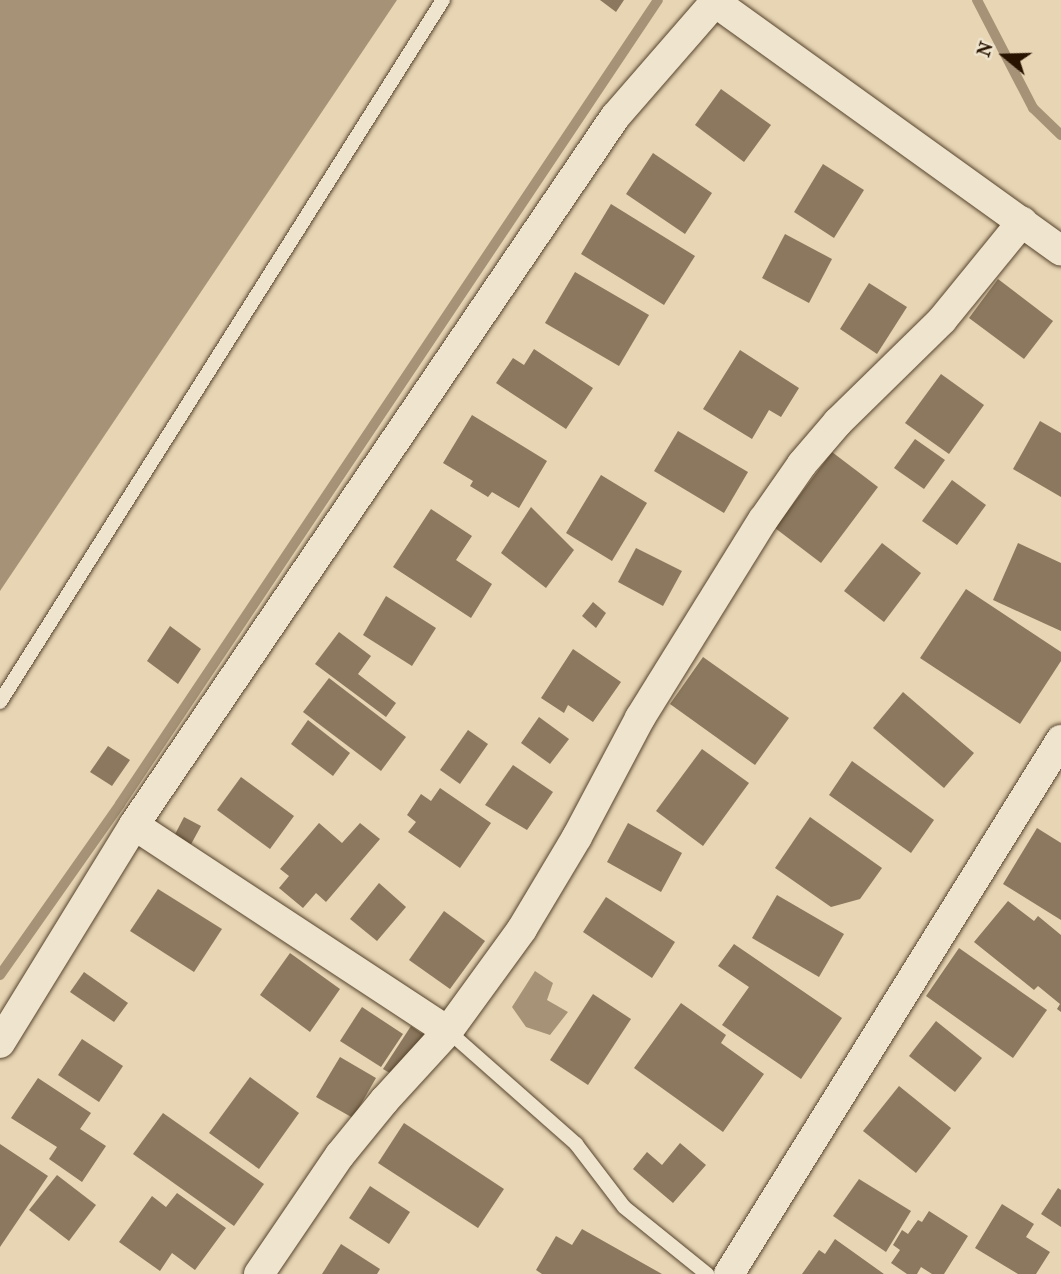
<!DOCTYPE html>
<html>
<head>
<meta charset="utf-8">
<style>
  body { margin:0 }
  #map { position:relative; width:1061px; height:1274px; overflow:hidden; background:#e7d5b4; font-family:"IM FELL French Canon",serif }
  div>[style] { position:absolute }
  .water>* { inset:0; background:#a69377 }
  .stream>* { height:10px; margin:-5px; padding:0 5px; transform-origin:5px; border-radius:5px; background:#a69377 }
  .building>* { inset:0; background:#8b785e }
  .roads { filter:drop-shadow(0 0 2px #57442d) drop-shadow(0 0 2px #57442d) }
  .service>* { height:14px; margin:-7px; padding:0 7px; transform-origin:7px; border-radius:7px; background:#efe4ce }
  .minor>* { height:30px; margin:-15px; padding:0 15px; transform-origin:15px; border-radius:15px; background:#efe4ce }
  span { translate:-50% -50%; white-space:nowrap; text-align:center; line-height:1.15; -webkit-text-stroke:7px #efe4ce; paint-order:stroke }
  .north { position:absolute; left:970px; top:21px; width:70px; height:70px; -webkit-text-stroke:5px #efe4ce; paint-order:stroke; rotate:289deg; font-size:19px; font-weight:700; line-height:28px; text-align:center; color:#271300 }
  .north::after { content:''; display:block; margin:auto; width:24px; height:32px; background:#271300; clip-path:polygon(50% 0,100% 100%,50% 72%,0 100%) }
</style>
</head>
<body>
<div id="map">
  <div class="water">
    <div style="clip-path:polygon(0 0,397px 0,0 591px)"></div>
    <div style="clip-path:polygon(535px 971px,553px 983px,547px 1000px,568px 1012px,550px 1035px,526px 1027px,512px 1007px)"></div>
  </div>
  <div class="stream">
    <div style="left:977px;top:0;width:122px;rotate:62.6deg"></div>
    <div style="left:1033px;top:108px;width:39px;rotate:44deg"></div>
    <div style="left:0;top:975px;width:209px;rotate:-54.9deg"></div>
    <div style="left:120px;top:804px;width:967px;rotate:-56.21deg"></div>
  </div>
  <div class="building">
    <div style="clip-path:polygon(600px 0,624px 0,616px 12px)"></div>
    <div style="clip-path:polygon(721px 89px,771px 125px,744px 162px,695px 125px)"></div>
    <div style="clip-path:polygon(653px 153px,712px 193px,685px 234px,626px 194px)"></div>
    <div style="clip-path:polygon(823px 164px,864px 190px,834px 238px,794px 212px)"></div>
    <div style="clip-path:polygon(611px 204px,695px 256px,664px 305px,581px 254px)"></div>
    <div style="clip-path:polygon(785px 234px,832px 259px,809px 303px,762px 278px)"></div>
    <div style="clip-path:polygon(575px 272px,649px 315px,619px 366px,545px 323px)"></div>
    <div style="clip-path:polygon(998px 279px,1053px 321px,1024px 359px,969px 318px)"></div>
    <div style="clip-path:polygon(869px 283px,907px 307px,877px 354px,840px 329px)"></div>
    <div style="clip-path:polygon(534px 349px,593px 388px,566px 429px,496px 383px,513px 358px,524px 365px)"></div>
    <div style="clip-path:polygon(740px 350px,799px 388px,781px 417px,769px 410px,752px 439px,703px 409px)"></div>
    <div style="clip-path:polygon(941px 374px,984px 405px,949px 454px,905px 423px)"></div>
    <div style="clip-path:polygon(472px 415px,547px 461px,519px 508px,492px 492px,488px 497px,470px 486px,473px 481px,443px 463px)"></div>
    <div style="clip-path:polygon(1040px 421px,1061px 433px,1061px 497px,1013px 469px)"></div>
    <div style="clip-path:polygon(678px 431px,748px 472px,724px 513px,654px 471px)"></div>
    <div style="clip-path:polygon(915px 439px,945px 460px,924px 489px,894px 468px)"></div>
    <div style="clip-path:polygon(832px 452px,878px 487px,821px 563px,775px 528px)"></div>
    <div style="clip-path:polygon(601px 475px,647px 503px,612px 561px,566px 533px)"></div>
    <div style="clip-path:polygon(952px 480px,986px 505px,957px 545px,922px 521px)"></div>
    <div style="clip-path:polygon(531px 507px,574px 550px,546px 588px,501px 553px)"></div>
    <div style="clip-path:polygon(431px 509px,472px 536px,456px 560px,492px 584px,471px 618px,393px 567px)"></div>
    <div style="clip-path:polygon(882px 543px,921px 573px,884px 622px,844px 591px)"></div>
    <div style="clip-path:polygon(1018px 543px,1061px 563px,1061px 631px,993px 600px)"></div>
    <div style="clip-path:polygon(636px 548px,682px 571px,663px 606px,618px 582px)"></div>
    <div style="clip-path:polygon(966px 589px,1061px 652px,1061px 661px,1020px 724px,920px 658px)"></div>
    <div style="clip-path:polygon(386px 596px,436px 628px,412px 666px,363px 635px)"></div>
    <div style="clip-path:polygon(593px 602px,606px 613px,596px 628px,582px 616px)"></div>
    <div style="clip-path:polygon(170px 626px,201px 649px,178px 684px,147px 661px)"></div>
    <div style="clip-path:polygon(339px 632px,371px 656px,358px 674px,396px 703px,386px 717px,315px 664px)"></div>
    <div style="clip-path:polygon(573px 649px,621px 682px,593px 722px,568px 705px,564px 713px,541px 698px)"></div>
    <div style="clip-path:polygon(703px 657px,789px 718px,755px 765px,670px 704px)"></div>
    <div style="clip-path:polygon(329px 678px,406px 737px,381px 771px,303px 712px)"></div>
    <div style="clip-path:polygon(903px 692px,974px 753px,944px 788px,873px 728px)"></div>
    <div style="clip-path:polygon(539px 717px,569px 739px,550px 764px,521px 743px)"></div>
    <div style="clip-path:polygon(308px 720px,350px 753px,333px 776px,291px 744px)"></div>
    <div style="clip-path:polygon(468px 730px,488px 744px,460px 784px,440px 770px)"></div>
    <div style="clip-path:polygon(108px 746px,130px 760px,112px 786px,90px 772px)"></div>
    <div style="clip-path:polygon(702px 749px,749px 783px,703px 846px,656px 811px)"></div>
    <div style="clip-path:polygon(852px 761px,934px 820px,911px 853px,829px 795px)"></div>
    <div style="clip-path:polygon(513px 765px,553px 792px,527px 830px,485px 805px)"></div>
    <div style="clip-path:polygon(241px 777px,294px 816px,270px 849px,217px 810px)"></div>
    <div style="clip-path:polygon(440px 788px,491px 823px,460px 868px,408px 832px,416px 822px,407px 815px,421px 794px,431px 801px)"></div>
    <div style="clip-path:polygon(184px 817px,201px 826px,189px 848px,172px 840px)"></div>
    <div style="clip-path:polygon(810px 817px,882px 868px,860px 899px,831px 907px,775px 868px)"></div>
    <div style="clip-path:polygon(319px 823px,342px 843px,360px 823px,380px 839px,326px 902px,316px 893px,303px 908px,279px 888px,289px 876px,280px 869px)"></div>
    <div style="clip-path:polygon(628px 823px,682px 853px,661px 892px,607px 862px)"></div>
    <div style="clip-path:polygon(1037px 828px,1061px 843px,1061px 920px,1003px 884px)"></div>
    <div style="clip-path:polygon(379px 883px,406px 907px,377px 941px,350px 919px)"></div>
    <div style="clip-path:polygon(158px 889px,222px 929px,194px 972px,130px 931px)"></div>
    <div style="clip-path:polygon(777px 895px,844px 934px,819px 977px,752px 938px)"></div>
    <div style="clip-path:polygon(606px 897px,675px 942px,652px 978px,583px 932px)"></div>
    <div style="clip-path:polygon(1008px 901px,1034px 921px,1038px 916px,1061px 935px,1061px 1012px,1057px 1009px,1060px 1004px,1038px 986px,1034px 990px,974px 942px)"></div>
    <div style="clip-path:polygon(444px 911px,485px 941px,450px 989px,409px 960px)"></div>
    <div style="clip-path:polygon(734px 944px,842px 1018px,801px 1079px,722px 1025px,749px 987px,718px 966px)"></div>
    <div style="clip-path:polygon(959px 948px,1047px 1010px,1013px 1058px,926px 996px)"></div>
    <div style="clip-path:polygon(290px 953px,340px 989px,310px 1032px,260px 995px)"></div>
    <div style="clip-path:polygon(84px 972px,128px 1003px,114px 1022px,70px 992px)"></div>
    <div style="clip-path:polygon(593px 994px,631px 1019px,588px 1085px,550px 1060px)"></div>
    <div style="clip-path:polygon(681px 1003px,726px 1035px,721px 1043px,764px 1074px,723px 1132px,634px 1068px)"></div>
    <div style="clip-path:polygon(362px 1007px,403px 1034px,381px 1067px,340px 1041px)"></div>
    <div style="clip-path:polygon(936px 1021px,982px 1058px,955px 1092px,909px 1056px)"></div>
    <div style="clip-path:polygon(411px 1026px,425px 1036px,398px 1078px,383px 1069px)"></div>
    <div style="clip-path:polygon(82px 1039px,123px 1066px,99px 1102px,58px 1075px)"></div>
    <div style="clip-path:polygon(340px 1057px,376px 1078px,353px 1118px,316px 1097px)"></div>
    <div style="clip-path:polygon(250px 1077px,299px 1113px,259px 1169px,209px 1133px)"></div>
    <div style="clip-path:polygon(38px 1078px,91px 1113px,80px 1129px,106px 1146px,82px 1182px,49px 1159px,57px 1147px,11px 1118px)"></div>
    <div style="clip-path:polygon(899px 1086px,951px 1128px,916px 1173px,863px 1131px)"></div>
    <div style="clip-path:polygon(163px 1113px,264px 1184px,234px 1226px,133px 1154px)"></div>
    <div style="clip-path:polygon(404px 1123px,504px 1189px,478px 1228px,378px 1163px)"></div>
    <div style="clip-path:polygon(680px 1143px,706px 1165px,673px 1203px,633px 1169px,647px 1152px,662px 1165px)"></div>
    <div style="clip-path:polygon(0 1144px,48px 1176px,0 1247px)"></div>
    <div style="clip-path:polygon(57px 1175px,96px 1205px,69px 1241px,29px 1210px)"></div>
    <div style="clip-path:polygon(859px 1179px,911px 1211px,886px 1252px,833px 1216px)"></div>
    <div style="clip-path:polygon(370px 1186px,410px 1212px,389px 1244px,349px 1218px)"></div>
    <div style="clip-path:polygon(1058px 1188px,1061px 1190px,1061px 1227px,1041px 1214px)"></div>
    <div style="clip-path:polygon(177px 1193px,226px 1228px,195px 1270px,172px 1253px,160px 1271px,119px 1242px,152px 1196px,166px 1207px)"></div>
    <div style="clip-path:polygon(1002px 1204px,1034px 1224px,1026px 1237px,1050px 1252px,1036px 1274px,1018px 1274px,975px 1248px)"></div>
    <div style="clip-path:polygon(929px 1211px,968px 1236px,944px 1274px,932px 1274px,921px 1267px,917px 1274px,907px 1274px,891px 1263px,900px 1250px,893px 1245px,902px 1230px,908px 1234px,918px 1220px,922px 1222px)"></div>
    <div style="clip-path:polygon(582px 1229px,662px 1274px,542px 1274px,536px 1270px,556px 1236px,572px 1245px)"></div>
    <div style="clip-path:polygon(835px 1239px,884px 1274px,802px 1274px,819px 1250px,825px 1254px)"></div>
    <div style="clip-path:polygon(341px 1244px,380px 1269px,377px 1274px,322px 1274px)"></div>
  </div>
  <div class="roads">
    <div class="service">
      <div style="left:0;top:702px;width:830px;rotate:-57.75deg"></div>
      <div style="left:448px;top:1031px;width:171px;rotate:41.4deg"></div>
      <div style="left:576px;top:1144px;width:79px;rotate:52.7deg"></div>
      <div style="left:624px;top:1207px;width:107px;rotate:38.9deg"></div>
    </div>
    <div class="minor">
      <div style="left:134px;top:825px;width:376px;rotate:33.3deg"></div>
      <div style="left:0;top:1043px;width:256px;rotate:-58.4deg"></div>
      <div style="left:134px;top:825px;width:856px;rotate:-55.81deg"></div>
      <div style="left:615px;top:117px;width:152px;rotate:-49deg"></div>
      <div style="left:715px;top:2px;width:426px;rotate:35.7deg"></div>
      <div style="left:259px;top:1274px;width:144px;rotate:-55.8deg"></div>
      <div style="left:340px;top:1155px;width:70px;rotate:-50.8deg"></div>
      <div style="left:384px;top:1101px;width:95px;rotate:-47.6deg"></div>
      <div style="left:448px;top:1031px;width:126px;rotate:-54deg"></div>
      <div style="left:522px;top:929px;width:107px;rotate:-59.1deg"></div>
      <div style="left:577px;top:837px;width:135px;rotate:-62.1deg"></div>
      <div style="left:640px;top:718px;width:233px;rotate:-58.2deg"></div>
      <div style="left:763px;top:520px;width:68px;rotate:-55.1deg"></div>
      <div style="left:802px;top:464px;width:55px;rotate:-49.4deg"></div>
      <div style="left:838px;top:422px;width:146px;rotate:-44.4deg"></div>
      <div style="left:942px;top:320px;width:127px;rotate:-50.8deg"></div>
      <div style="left:729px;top:1274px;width:629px;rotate:-58.13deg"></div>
    </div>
  </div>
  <div class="north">N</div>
</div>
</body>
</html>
